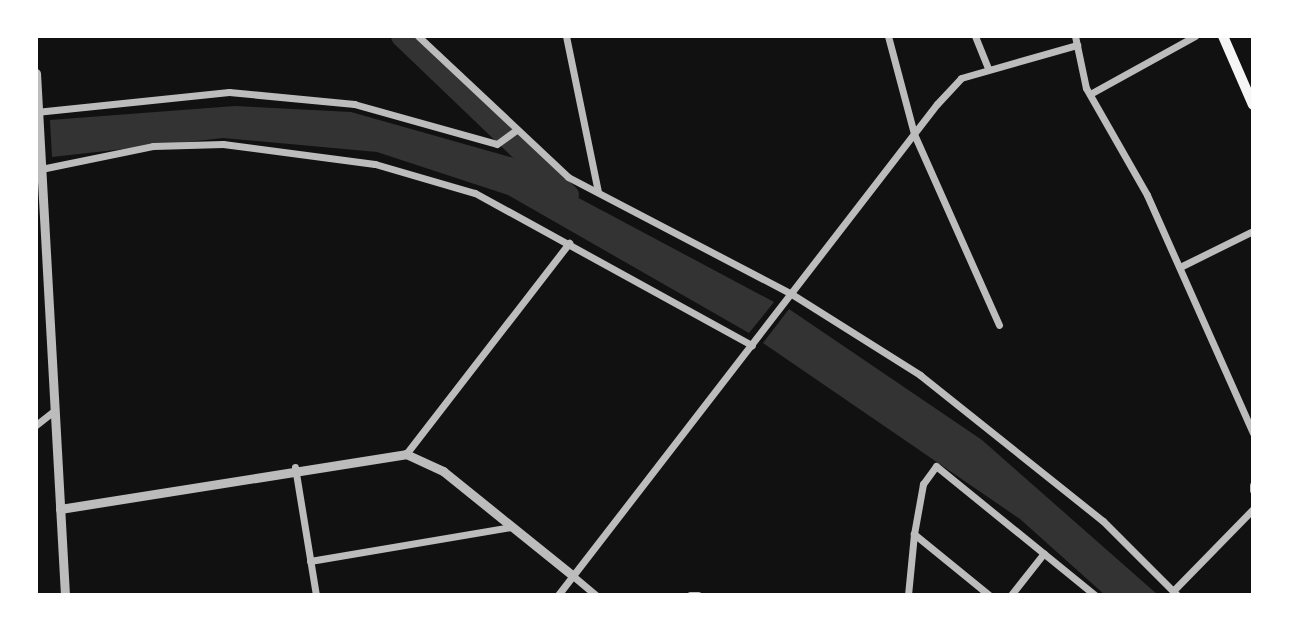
<!DOCTYPE html>
<html>
<head>
<meta charset="utf-8">
<style>
  body { margin:0 }
  #map { position:relative; width:1289px; height:631px; overflow:hidden; background:#111; font-family:"Work Sans",sans-serif }
  div>[style] { position:absolute }
  .water>* { inset:0; background:#333 }
  .river>* { height:22px; margin:-11px; padding:0 11px; transform-origin:11px; border-radius:11px; background:#333 }
  .minor>* { height:7px; margin:-3.5px; padding:0 3.5px; transform-origin:3.5px; border-radius:3.5px; background:#bcbcbc }
  .tertiary>* { height:9px; margin:-4.5px; padding:0 4.5px; transform-origin:4.5px; border-radius:4.5px; background:#bcbcbc }
  .secondary>* { height:10px; margin:-5px; padding:0 5px; transform-origin:5px; border-radius:5px; background:#f5f5f5 }
  span { translate:-50% -50%; white-space:nowrap; text-align:center; line-height:1.15; -webkit-text-stroke:6px #fff; paint-order:stroke }
  .frame { position:absolute; inset:0; border:38px solid #fff; pointer-events:none }
</style>
</head>
<body>
<div id="map">
  <div class="water">
    <div style="clip-path:polygon(235px 106px,351px 112px,528px 162px,573px 195px,774px 302px,749px 333px,508px 195px,377px 152px,223px 138px,52px 157px,50px 120px)"></div>
    <div style="clip-path:polygon(789px 309px,982px 440px,1158px 595px,1105px 595px,1020px 519px,763px 343px)"></div>
  </div>
  <div class="river">
    <div style="left:402px;top:36px;width:230px;rotate:43.8deg"></div>
  </div>
  <div class="minor">
    <div style="left:418px;top:36px;width:206px;rotate:43.2deg"></div>
    <div style="left:568px;top:177px;width:250px;rotate:27.6deg"></div>
    <div style="left:790px;top:293px;width:154px;rotate:32.2deg"></div>
    <div style="left:920px;top:375px;width:234px;rotate:38.6deg"></div>
    <div style="left:1103px;top:521px;width:105px;rotate:45deg"></div>
    <div style="left:566px;top:36px;width:159px;rotate:78.4deg"></div>
    <div style="left:888px;top:36px;width:101px;rotate:75.1deg"></div>
    <div style="left:914px;top:134px;width:209px;rotate:66deg"></div>
    <div style="left:975px;top:36px;width:35px;rotate:68deg"></div>
    <div style="left:1075px;top:36px;width:53px;rotate:78.1deg"></div>
    <div style="left:1086px;top:88px;width:123px;rotate:60.3deg"></div>
    <div style="left:1147px;top:195px;width:261px;rotate:66deg"></div>
    <div style="left:1090px;top:94px;width:120px;rotate:-28.9deg"></div>
    <div style="left:36px;top:112px;width:194px;rotate:-5.9deg"></div>
    <div style="left:229px;top:92px;width:126px;rotate:5.5deg"></div>
    <div style="left:354px;top:104px;width:148px;rotate:15.6deg"></div>
    <div style="left:497px;top:144px;width:24px;rotate:-36deg"></div>
    <div style="left:36px;top:170px;width:119px;rotate:-11.6deg"></div>
    <div style="left:153px;top:146px;width:70px;rotate:-1.6deg"></div>
    <div style="left:223px;top:144px;width:153px;rotate:7.5deg"></div>
    <div style="left:375px;top:164px;width:104px;rotate:16.2deg"></div>
    <div style="left:475px;top:193px;width:316px;rotate:28.8deg"></div>
    <div style="left:1180px;top:267px;width:81px;rotate:-26.3deg"></div>
    <div style="left:36px;top:425px;width:23px;rotate:-38deg"></div>
    <div style="left:406px;top:454px;width:267px;rotate:-52.3deg"></div>
    <div style="left:295px;top:467px;width:130px;rotate:80.7deg"></div>
    <div style="left:1253px;top:485px;width:5px;rotate:90deg"></div>
    <div style="left:310px;top:561px;width:205px;rotate:-9.6deg"></div>
    <div style="left:573px;top:576px;width:30px;rotate:40deg"></div>
    <div style="left:1173px;top:591px;width:115px;rotate:-45.7deg"></div>
    <div style="left:558px;top:595px;width:620px;rotate:-52.34deg"></div>
    <div style="left:937px;top:104px;width:35px;rotate:-47deg"></div>
    <div style="left:961px;top:78px;width:121px;rotate:-15.9deg"></div>
    <div style="left:690px;top:595px;width:8px"></div>
    <div style="left:908px;top:595px;width:61px;rotate:-84.4deg"></div>
    <div style="left:989px;top:595px;width:97px;rotate:-140.9deg"></div>
    <div style="left:914px;top:534px;width:51px;rotate:-79.8deg"></div>
    <div style="left:923px;top:484px;width:22px;rotate:-54deg"></div>
    <div style="left:936px;top:466px;width:205px;rotate:39.1deg"></div>
    <div style="left:1011px;top:595px;width:53px;rotate:-51.8deg"></div>
  </div>
  <div class="tertiary">
    <div style="left:36px;top:73px;width:523px;rotate:86.82deg"></div>
    <div style="left:60px;top:509px;width:350px;rotate:-9deg"></div>
    <div style="left:406px;top:454px;width:41px;rotate:24.7deg"></div>
    <div style="left:443px;top:471px;width:167px;rotate:38.9deg"></div>
  </div>
  <div class="secondary">
    <div style="left:1223px;top:36px;width:75px;rotate:66.5deg"></div>
  </div>
  <div class="frame"></div>
</div>
</body>
</html>
